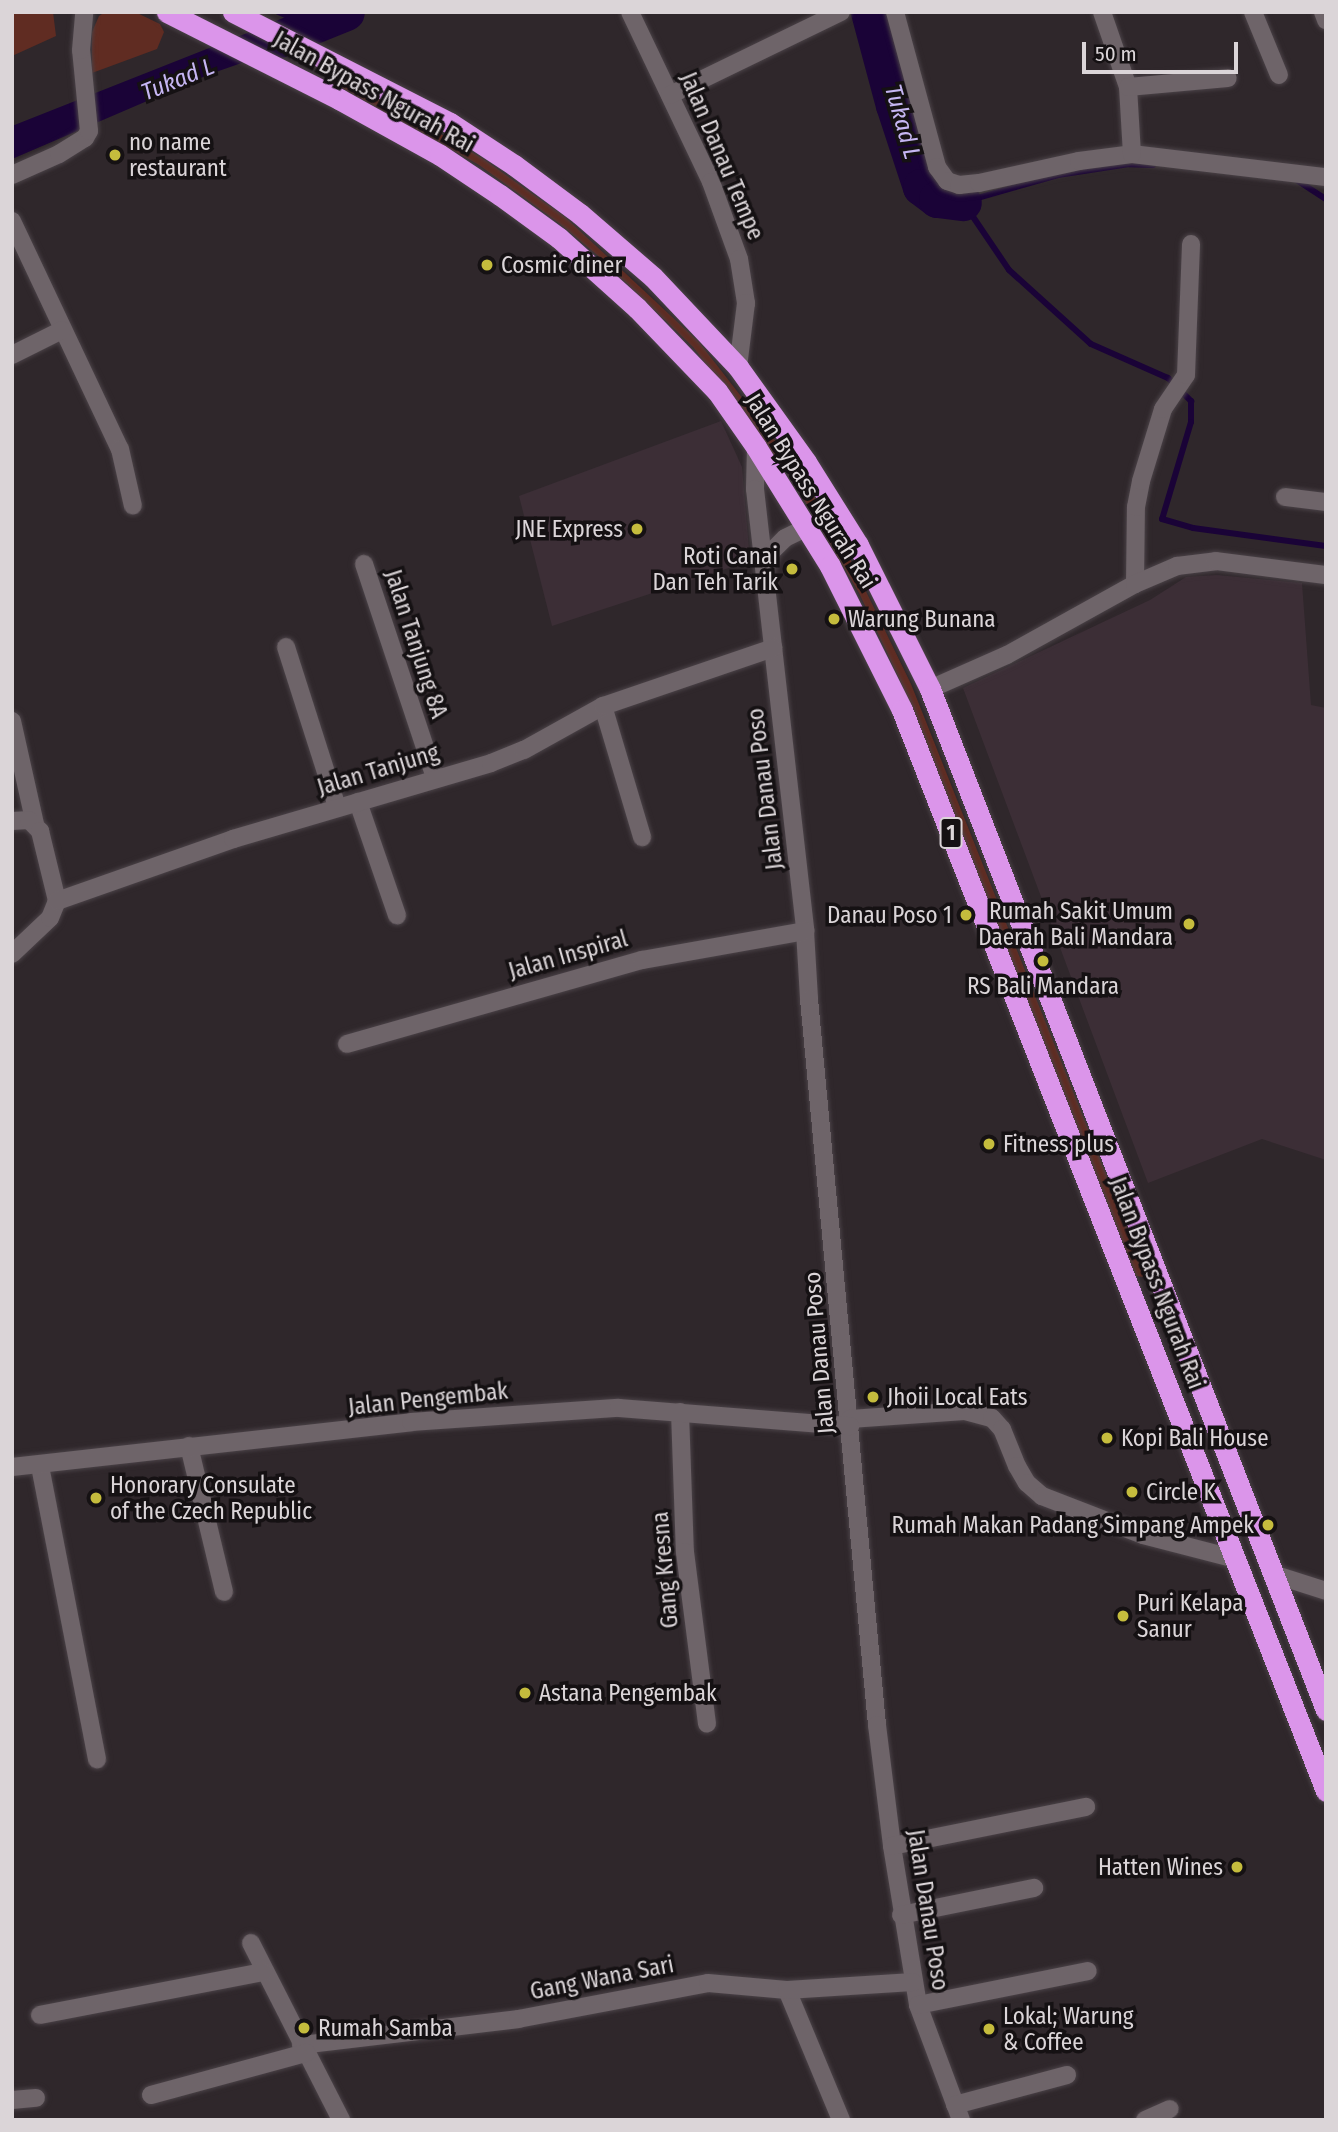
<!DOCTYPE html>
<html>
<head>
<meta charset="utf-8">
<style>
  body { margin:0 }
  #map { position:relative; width:1338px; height:2132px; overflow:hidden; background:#2f272b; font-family:"Fira Sans Condensed",sans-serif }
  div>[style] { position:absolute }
  .built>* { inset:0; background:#3c2e36 }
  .green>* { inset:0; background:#602c22 }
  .water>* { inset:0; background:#1a0337 }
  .stream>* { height:6px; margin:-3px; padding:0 3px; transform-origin:3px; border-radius:3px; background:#1a0337 }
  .river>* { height:37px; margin:-18.5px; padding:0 18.5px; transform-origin:18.5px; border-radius:18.5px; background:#1a0337 }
  .roads { filter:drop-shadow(0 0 2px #4a4247) drop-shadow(0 0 2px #4a4247) }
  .minor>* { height:18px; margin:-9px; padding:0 9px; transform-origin:9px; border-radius:9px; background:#6e6469 }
  .highway>* { height:21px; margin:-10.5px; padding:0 10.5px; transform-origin:10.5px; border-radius:10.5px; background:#db95ea }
  .dots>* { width:19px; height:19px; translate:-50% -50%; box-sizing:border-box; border:4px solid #151113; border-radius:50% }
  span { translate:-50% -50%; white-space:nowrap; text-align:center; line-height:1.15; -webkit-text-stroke:7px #151113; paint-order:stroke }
  .shield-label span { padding:2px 5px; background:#151113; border:2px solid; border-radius:5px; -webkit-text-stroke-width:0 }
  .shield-label { font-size:21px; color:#dbd5d8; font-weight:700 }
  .street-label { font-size:23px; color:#dbd5d8 }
  .poi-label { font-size:23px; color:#dbd5d8 }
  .left { translate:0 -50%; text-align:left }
  .right { translate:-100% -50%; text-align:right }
  .water-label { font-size:24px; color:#c6b6f3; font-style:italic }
  .frame { position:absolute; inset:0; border:14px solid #dbd5d8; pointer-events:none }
  .scale { position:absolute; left:1082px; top:42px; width:156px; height:32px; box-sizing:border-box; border:4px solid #dbd5d8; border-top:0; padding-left:9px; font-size:21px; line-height:24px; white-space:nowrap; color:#dbd5d8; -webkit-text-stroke:5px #151113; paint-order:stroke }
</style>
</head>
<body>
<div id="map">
  <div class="built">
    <div style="clip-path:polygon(721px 421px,742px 467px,750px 561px,552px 626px,519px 496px)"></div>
    <div style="clip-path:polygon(1217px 575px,1302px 583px,1311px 705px,1326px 708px,1326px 1160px,1262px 1139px,1148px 1183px,963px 688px,1150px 600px,1186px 577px)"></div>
  </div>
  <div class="green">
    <div style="clip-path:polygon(12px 12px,53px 12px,56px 36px,12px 56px)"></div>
    <div style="clip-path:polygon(105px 12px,135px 12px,160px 24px,164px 32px,157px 49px,92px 73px,92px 32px,99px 16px)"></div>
    <div style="clip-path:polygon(326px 73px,377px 97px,482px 158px,564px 216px,699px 342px,798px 470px,843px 544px,911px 684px,1145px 1272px,1144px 1277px,1136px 1276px,903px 687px,859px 593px,790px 476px,693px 347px,597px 255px,560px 224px,479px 165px,333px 83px,326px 77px)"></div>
  </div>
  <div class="water">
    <div style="clip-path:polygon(271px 12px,316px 12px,323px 17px,323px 35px,210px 74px,12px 159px,12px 126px,285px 18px)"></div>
  </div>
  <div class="stream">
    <div style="left:1153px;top:165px;width:24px;rotate:-178deg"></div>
    <div style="left:1129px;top:164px;width:72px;rotate:171.2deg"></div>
    <div style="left:1058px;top:175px;width:99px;rotate:164.1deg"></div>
    <div style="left:963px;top:202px;width:82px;rotate:55.9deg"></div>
    <div style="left:1009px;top:270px;width:110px;rotate:42.1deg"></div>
    <div style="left:1091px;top:344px;width:84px;rotate:23.8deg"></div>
    <div style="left:1168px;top:378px;width:33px;rotate:45deg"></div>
    <div style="left:1191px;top:401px;width:21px;rotate:90deg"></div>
    <div style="left:1191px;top:422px;width:101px;rotate:106.6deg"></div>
    <div style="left:1162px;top:519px;width:32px;rotate:16deg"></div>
    <div style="left:1193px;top:528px;width:134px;rotate:7.7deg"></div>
    <div style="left:1295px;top:179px;width:37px;rotate:33deg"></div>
  </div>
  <div class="river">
    <div style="left:869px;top:12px;width:96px;rotate:75deg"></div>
    <div style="left:894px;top:105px;width:86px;rotate:71.8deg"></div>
    <div style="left:921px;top:187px;width:20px;rotate:37deg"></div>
    <div style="left:937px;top:199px;width:26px;rotate:7deg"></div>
    <div style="left:279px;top:39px;width:72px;rotate:-21.9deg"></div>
  </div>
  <div class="roads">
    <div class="minor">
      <div style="left:630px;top:12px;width:188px;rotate:64.5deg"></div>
      <div style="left:711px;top:182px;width:82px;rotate:70deg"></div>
      <div style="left:739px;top:259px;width:45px;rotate:81deg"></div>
      <div style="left:746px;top:303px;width:64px;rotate:97.1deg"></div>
      <div style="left:895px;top:12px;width:161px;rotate:74.8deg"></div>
      <div style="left:937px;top:167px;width:17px;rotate:54deg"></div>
      <div style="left:947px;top:181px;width:13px;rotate:18deg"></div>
      <div style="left:959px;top:185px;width:20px;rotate:-6deg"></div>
      <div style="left:979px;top:183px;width:102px;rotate:-12.4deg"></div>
      <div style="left:1079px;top:161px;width:53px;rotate:-7.5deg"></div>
      <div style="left:1132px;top:154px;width:195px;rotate:6.8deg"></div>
      <div style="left:1102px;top:12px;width:79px;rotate:70.9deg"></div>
      <div style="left:1128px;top:87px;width:67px;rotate:86.6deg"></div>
      <div style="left:1253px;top:12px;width:68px;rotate:67.6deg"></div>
      <div style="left:1323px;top:12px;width:9px;rotate:69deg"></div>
      <div style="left:1128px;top:87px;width:100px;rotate:-5.1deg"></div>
      <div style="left:670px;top:95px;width:190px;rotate:-25.9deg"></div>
      <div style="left:12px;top:175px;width:51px;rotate:-24.1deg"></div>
      <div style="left:59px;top:154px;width:31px;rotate:-32deg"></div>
      <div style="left:85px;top:138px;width:8px;rotate:-60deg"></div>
      <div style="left:89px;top:131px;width:81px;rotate:-95.6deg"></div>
      <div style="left:81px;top:50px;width:38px;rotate:-85deg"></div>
      <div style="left:12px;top:221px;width:252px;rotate:64.7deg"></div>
      <div style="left:120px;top:449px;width:58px;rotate:77.2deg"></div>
      <div style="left:12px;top:355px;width:56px;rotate:-26.6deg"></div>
      <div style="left:756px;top:447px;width:42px;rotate:91.4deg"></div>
      <div style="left:755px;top:489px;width:445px;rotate:83.5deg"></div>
      <div style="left:805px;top:931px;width:68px;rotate:86.6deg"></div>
      <div style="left:809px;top:999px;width:729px;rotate:84.65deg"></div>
      <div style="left:877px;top:1725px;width:122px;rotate:82.9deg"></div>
      <div style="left:892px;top:1846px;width:161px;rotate:80.7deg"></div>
      <div style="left:918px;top:2005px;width:123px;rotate:69.5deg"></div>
      <div style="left:1285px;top:497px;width:41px;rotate:7deg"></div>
      <div style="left:364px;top:564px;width:225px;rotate:71.6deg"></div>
      <div style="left:765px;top:570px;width:20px;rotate:-70deg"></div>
      <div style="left:772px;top:551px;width:18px;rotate:-45deg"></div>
      <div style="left:785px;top:538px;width:25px;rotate:-26deg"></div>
      <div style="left:1135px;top:584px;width:77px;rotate:-89.3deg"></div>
      <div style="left:1136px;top:507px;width:26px;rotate:-79deg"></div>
      <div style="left:1141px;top:481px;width:75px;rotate:-73deg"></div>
      <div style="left:1163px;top:409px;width:41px;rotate:-55.9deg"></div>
      <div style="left:1186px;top:375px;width:131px;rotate:-87.8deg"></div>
      <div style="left:286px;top:647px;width:168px;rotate:72.3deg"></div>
      <div style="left:930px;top:689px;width:84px;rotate:-23.8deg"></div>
      <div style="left:1007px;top:655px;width:146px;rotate:-29deg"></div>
      <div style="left:1135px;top:584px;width:46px;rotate:-23.2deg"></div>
      <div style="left:1177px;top:566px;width:39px;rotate:-7deg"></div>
      <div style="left:1216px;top:561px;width:111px;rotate:7.3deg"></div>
      <div style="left:603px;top:706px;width:137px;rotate:73.4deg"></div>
      <div style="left:12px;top:721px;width:106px;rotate:77.4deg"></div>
      <div style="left:358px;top:802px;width:120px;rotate:71deg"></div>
      <div style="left:12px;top:821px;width:17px;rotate:-3deg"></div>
      <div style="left:29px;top:820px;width:16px;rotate:45deg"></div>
      <div style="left:40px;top:831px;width:72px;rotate:76.3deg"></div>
      <div style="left:12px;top:954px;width:52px;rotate:-43.5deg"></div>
      <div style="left:50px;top:918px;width:18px;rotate:-68deg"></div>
      <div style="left:57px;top:901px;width:187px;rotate:-19.4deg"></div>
      <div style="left:233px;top:839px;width:269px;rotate:-16.4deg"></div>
      <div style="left:491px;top:763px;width:35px;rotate:-22deg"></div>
      <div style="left:524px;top:750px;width:90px;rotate:-29.1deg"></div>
      <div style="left:603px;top:706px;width:180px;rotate:-18.8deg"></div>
      <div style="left:347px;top:1044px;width:307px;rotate:-15.9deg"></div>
      <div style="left:642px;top:960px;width:166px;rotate:-10.1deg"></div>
      <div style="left:680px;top:1412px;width:140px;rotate:88deg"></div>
      <div style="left:685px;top:1552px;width:173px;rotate:82.7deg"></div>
      <div style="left:850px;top:1419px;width:115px;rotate:-4deg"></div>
      <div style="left:965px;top:1411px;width:28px;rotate:15deg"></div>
      <div style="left:992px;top:1418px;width:15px;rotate:48deg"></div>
      <div style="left:1002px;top:1429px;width:40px;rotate:68deg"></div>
      <div style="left:1017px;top:1466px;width:20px;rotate:60deg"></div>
      <div style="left:1027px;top:1483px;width:20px;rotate:41deg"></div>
      <div style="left:1042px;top:1496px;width:108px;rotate:21.1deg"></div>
      <div style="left:1143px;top:1535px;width:96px;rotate:14.5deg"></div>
      <div style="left:189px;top:1446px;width:150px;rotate:76.5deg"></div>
      <div style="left:40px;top:1466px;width:299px;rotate:79deg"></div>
      <div style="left:12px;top:1467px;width:402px;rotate:-6.4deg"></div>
      <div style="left:411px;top:1422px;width:208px;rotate:-3.9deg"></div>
      <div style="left:619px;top:1408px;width:232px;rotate:4.5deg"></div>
      <div style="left:1276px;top:1575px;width:52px;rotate:17.7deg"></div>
      <div style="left:892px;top:1846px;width:198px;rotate:-11.4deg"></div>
      <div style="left:901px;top:1915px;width:136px;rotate:-11.5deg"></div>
      <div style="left:251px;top:1943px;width:199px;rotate:63deg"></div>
      <div style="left:787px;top:1990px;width:141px;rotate:67.4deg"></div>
      <div style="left:918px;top:2005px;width:173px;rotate:-11.3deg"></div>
      <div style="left:40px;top:2015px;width:228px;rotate:-10.9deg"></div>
      <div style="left:301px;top:2045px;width:219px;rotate:-6.8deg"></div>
      <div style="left:518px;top:2019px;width:193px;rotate:-10.7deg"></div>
      <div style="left:708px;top:1983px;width:79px;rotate:5.1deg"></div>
      <div style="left:787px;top:1990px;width:126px;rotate:-3.6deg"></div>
      <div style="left:151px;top:2095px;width:161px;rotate:-15.2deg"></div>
      <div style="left:12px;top:2100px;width:24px;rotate:-5deg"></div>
      <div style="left:955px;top:2105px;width:116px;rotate:-15deg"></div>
      <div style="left:1145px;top:2120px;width:27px;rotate:-24deg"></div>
    </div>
    <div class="highway">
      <div style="left:167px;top:12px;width:193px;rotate:26.8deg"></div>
      <div style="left:339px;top:99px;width:115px;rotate:29deg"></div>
      <div style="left:440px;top:155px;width:72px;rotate:33.7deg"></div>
      <div style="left:500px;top:195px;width:73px;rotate:36.1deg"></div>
      <div style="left:559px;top:238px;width:105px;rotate:41.9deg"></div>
      <div style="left:637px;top:308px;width:115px;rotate:46.1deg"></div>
      <div style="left:717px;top:391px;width:68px;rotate:55.1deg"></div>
      <div style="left:756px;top:447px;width:140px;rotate:58.1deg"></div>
      <div style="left:830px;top:566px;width:161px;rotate:63.4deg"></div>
      <div style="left:902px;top:710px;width:1161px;rotate:68.58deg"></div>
      <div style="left:233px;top:12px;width:244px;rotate:27.1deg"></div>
      <div style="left:450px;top:123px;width:77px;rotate:33.3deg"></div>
      <div style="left:514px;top:165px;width:82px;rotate:36.6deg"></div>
      <div style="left:580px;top:214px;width:96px;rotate:40.8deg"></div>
      <div style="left:653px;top:277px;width:124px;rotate:46.6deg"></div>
      <div style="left:738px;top:367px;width:117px;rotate:54.4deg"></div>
      <div style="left:806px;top:462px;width:98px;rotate:57.9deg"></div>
      <div style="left:858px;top:545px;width:161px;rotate:63.4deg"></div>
      <div style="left:930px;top:689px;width:1095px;rotate:68.8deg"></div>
    </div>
  </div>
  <div class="dots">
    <div style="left:115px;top:155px;background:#c5bc3d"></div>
    <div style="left:487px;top:265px;background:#c5bc3d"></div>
    <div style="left:637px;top:529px;background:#c5bc3d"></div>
    <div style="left:792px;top:569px;background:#c5bc3d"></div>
    <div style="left:834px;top:619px;background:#c5bc3d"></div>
    <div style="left:966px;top:915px;background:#c5bc3d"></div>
    <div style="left:1189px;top:924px;background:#c5bc3d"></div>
    <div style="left:1043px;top:961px;background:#c5bc3d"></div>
    <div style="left:989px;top:1144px;background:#c5bc3d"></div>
    <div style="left:873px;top:1397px;background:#c5bc3d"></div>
    <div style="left:1107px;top:1438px;background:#c5bc3d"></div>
    <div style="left:1132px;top:1492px;background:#c5bc3d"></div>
    <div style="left:96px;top:1498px;background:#c5bc3d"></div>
    <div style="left:1268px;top:1525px;background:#c5bc3d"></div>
    <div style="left:1123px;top:1616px;background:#c5bc3d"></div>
    <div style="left:525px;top:1693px;background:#c5bc3d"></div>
    <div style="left:1237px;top:1867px;background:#c5bc3d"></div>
    <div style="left:304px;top:2028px;background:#c5bc3d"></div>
    <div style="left:989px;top:2029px;background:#c5bc3d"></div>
  </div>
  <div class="shield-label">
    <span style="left:951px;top:833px">1</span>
  </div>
  <div class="street-label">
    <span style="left:374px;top:92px;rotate:29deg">Jalan Bypass Ngurah Rai</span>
    <span style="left:722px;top:156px;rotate:67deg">Jalan Danau Tempe</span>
    <span style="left:811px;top:491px;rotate:58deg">Jalan Bypass Ngurah Rai</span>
    <span style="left:416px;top:644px;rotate:72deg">Jalan Tanjung 8A</span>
    <span style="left:378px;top:770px;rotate:-17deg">Jalan Tanjung</span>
    <span style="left:765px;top:789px;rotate:-97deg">Jalan Danau Poso</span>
    <span style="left:568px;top:955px;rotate:-16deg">Jalan Inspiral</span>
    <span style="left:1157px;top:1283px;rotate:69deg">Jalan Bypass Ngurah Rai</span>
    <span style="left:819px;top:1353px;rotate:-95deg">Jalan Danau Poso</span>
    <span style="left:428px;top:1399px;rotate:-6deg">Jalan Pengembak</span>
    <span style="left:665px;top:1570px;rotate:-95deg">Gang Kresna</span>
    <span style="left:928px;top:1910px;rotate:81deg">Jalan Danau Poso</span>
    <span style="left:602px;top:1978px;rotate:-11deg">Gang Wana Sari</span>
  </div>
  <div class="poi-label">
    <span class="left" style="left:129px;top:155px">no name<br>restaurant</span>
    <span class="left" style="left:501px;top:265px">Cosmic diner</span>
    <span class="right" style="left:623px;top:529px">JNE Express</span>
    <span class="right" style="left:778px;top:569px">Roti Canai<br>Dan Teh Tarik</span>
    <span class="left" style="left:848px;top:619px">Warung Bunana</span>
    <span class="right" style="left:1173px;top:924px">Rumah Sakit Umum<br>Daerah Bali Mandara</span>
    <span class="right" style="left:952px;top:915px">Danau Poso 1</span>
    <span style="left:1043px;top:986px">RS Bali Mandara</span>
    <span class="left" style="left:1003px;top:1144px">Fitness plus</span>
    <span class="left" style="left:887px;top:1397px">Jhoii Local Eats</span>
    <span class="left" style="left:1121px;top:1438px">Kopi Bali House</span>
    <span class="left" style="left:110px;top:1498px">Honorary Consulate<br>of the Czech Republic</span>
    <span class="left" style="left:1146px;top:1492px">Circle K</span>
    <span class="right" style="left:1254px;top:1525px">Rumah Makan Padang Simpang Ampek</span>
    <span class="left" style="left:1137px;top:1616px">Puri Kelapa<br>Sanur</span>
    <span class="left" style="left:539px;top:1693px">Astana Pengembak</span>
    <span class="right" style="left:1223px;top:1867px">Hatten Wines</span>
    <span class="left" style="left:1003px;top:2029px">Lokal; Warung<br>&amp; Coffee</span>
    <span class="left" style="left:318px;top:2028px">Rumah Samba</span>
  </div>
  <div class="water-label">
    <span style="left:178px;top:80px;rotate:-22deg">Tukad L</span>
    <span style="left:902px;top:122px;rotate:74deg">Tukad L</span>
  </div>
  <div class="frame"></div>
  <div class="scale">50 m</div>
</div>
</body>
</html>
